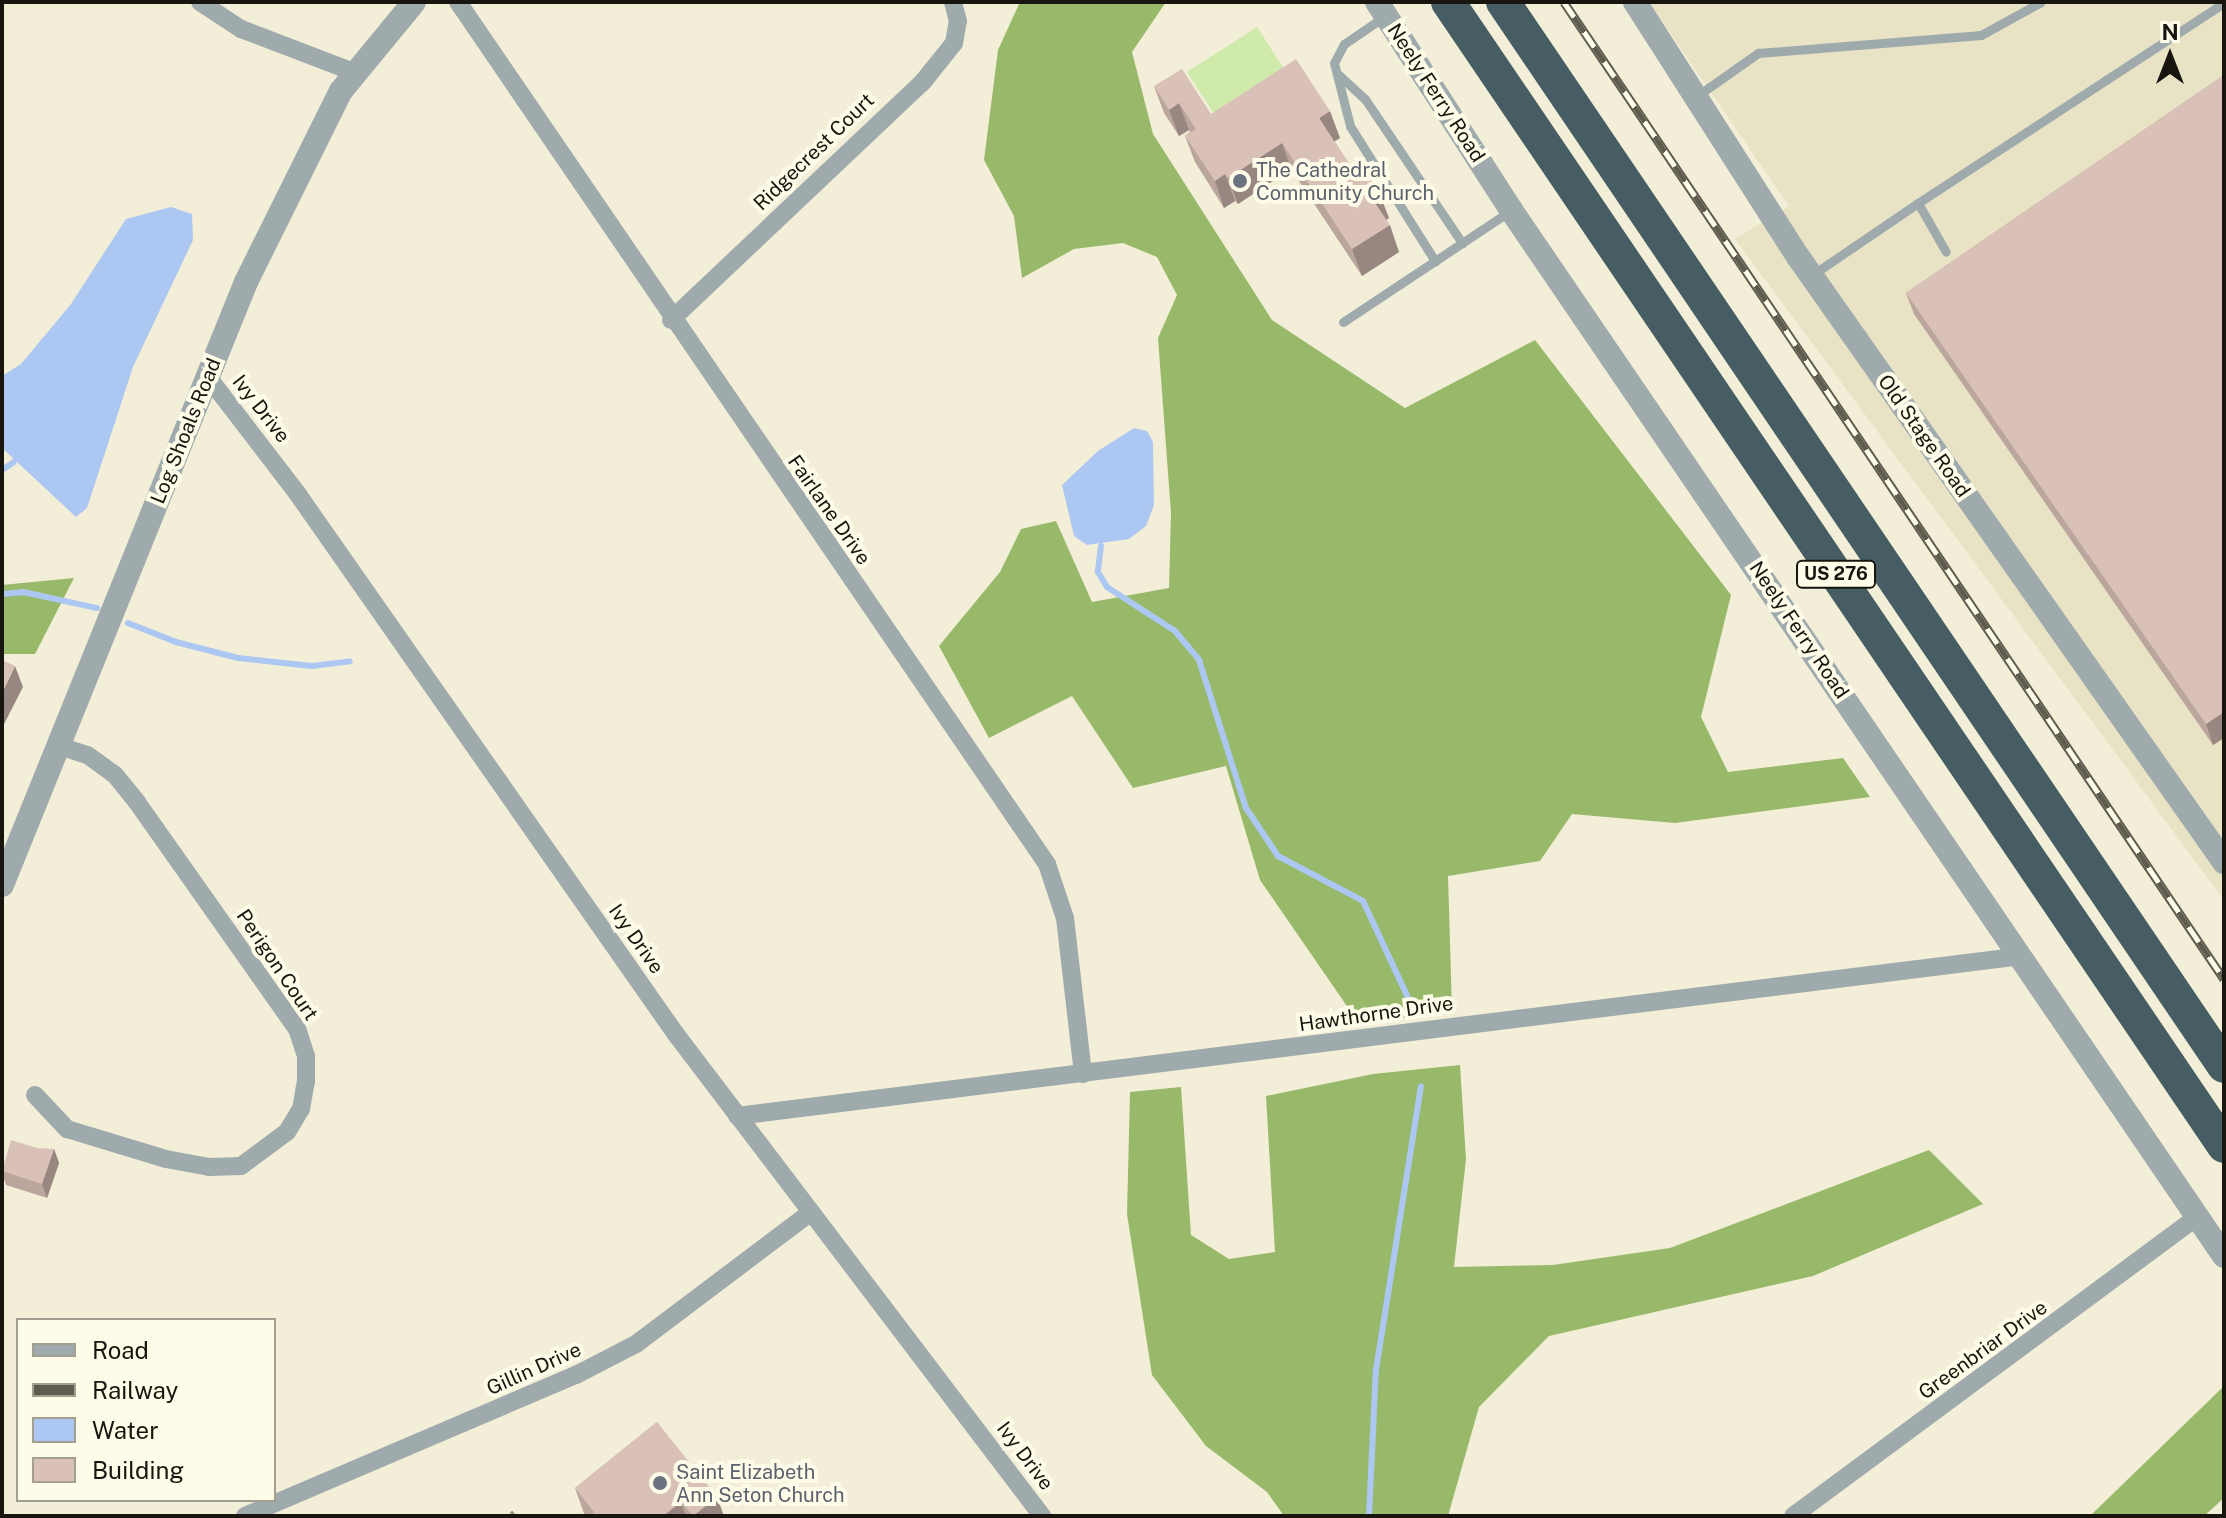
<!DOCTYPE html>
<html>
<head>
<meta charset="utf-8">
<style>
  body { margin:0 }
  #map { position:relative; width:2226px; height:1518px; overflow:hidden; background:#f2eed7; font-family:"Public Sans",sans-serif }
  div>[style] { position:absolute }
  .built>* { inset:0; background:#e9e3c5 }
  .green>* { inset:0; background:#d0eaac }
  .forest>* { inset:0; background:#99b96a }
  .water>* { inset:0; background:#adc7f3 }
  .stream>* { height:6px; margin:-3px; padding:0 3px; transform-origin:3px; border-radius:3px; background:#adc7f3 }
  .path>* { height:3px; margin-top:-1.5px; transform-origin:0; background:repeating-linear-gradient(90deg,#969382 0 4px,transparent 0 10px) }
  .service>* { height:9px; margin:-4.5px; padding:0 4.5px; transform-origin:4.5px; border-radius:4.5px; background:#9eaaac }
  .minor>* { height:18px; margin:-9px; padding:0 9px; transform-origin:9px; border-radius:9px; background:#9eaaac }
  .tertiary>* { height:24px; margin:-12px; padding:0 12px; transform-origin:12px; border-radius:12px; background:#9eaaac }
  .motorway>* { height:34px; margin:-17px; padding:0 17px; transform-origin:17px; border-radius:17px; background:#465e63 }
  .rail>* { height:9px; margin-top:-4.5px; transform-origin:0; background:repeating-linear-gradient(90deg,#fefbe9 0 18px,#5f5c4f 0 36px); box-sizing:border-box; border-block:2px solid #5f5c4f }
  .wall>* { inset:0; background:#bba69d }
  .shaded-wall>* { inset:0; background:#988780 }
  .building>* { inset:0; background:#d9c1b7 }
  .dots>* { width:22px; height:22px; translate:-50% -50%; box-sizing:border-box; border:4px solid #fefbe9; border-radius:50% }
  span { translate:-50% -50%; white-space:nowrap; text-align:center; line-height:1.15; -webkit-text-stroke:8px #fefbe9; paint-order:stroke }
  .shield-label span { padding:2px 6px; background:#fefbe9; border:2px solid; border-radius:6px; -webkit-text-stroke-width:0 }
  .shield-label { font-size:18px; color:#17150d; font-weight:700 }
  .street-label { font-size:20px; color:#17150d }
  .worship-label { font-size:20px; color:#5b616d }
  .left { translate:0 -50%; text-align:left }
  .frame { position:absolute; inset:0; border:4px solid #17150d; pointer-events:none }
  .legend { position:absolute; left:16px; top:1318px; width:260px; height:184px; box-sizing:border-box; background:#fefbe9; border:2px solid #a29f91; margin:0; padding:10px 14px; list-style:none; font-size:24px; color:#17150d }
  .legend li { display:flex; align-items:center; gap:16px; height:40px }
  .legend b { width:40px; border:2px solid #a29f91 }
  .north { position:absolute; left:2130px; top:16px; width:80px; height:80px; -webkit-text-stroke:6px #fefbe9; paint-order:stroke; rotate:0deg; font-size:22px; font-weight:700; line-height:32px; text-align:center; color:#17150d }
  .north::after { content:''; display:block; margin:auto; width:28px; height:36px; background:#17150d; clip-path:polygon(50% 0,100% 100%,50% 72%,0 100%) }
</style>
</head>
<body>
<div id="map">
  <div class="built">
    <div style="clip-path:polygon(1649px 2px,2224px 2px,2224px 900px,1735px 239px,1789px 206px)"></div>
  </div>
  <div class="green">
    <div style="clip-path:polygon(1257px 27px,1286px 72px,1216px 117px,1187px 72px)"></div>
  </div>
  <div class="forest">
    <div style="clip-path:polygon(1020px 2px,1166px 2px,1132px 52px,1153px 134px,1272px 320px,1405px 408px,1535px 340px,1731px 595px,1701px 717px,1728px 772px,1843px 758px,1870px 797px,1675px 823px,1572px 814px,1540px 861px,1448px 876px,1452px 1010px,1360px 1025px,1260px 880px,1226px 766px,1133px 788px,1072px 696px,989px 738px,939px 646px,1000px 572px,1021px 529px,1056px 521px,1092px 602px,1169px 588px,1171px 513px,1158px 338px,1177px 295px,1157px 257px,1123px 243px,1074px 249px,1022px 278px,1014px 216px,984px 160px,998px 50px)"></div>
    <div style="clip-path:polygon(74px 578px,35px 654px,2px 654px,2px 585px)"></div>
    <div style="clip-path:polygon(1460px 1065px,1466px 1159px,1454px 1267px,1553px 1265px,1670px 1248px,1929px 1150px,1983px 1204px,1813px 1276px,1549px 1336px,1479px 1407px,1448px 1516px,1284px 1516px,1267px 1492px,1206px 1446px,1152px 1375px,1127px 1214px,1130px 1092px,1181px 1087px,1191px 1235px,1229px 1259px,1275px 1252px,1266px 1096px,1373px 1074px)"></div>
    <div style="clip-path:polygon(2224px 1386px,2224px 1498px,2204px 1516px,2090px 1516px)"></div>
  </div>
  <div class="water">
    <div style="clip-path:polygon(171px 207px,192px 214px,193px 240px,133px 367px,87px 508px,76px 517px,2px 448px,2px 376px,21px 364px,71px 304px,126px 219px)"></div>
    <div style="clip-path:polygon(1134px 428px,1147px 431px,1153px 442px,1154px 505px,1146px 526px,1129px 539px,1087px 545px,1074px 536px,1062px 485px,1098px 451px)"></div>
  </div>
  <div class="stream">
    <div style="left:2px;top:470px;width:14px;rotate:-34deg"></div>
    <div style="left:1101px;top:546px;width:26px;rotate:97deg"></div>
    <div style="left:1098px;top:572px;width:17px;rotate:59deg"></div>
    <div style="left:1107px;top:587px;width:81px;rotate:32.9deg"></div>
    <div style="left:1175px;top:631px;width:38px;rotate:50deg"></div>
    <div style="left:1199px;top:660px;width:155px;rotate:72.4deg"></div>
    <div style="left:1246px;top:808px;width:58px;rotate:56.3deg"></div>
    <div style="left:1278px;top:856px;width:96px;rotate:27.9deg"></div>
    <div style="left:1363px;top:901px;width:118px;rotate:65deg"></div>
    <div style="left:2px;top:594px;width:21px;rotate:-5deg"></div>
    <div style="left:23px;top:592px;width:76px;rotate:12.2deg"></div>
    <div style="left:128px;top:623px;width:52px;rotate:21.6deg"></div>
    <div style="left:176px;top:642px;width:64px;rotate:14.5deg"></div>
    <div style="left:238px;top:658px;width:74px;rotate:6.2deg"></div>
    <div style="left:312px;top:666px;width:38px;rotate:-7deg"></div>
    <div style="left:1369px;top:1516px;width:146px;rotate:-87.3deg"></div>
    <div style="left:1376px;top:1370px;width:287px;rotate:-81deg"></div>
  </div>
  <div class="path">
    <div style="left:511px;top:1511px;width:6px;rotate:51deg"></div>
  </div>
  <div class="service">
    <div style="left:1385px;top:16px;width:50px;rotate:145.7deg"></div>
    <div style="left:1344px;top:44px;width:21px;rotate:118deg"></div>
    <div style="left:1334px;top:63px;width:65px;rotate:75.7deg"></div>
    <div style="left:1350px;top:126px;width:160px;rotate:57.8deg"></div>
    <div style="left:1339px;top:75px;width:35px;rotate:43deg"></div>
    <div style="left:1365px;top:99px;width:174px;rotate:56deg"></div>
    <div style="left:1697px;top:96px;width:75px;rotate:-35.2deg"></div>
    <div style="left:1758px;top:53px;width:224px;rotate:-4.6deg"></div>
    <div style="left:1981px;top:35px;width:68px;rotate:-28.8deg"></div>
    <div style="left:1918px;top:203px;width:366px;rotate:-33.2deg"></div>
    <div style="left:1812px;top:275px;width:128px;rotate:-34.2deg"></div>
    <div style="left:1918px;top:203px;width:56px;rotate:60.3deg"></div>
    <div style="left:1343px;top:322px;width:201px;rotate:-33.6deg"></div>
  </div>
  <div class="minor">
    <div style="left:200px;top:2px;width:49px;rotate:33.4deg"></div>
    <div style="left:241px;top:29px;width:123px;rotate:20.9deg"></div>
    <div style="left:458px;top:2px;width:1044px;rotate:55.66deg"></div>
    <div style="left:1047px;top:864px;width:57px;rotate:71.6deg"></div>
    <div style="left:1065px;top:918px;width:157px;rotate:83.4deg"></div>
    <div style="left:671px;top:320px;width:345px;rotate:-43.4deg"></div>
    <div style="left:922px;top:83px;width:51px;rotate:-51.3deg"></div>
    <div style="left:954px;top:43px;width:22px;rotate:-80deg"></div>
    <div style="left:958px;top:21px;width:20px;rotate:-105deg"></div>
    <div style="left:208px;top:377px;width:146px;rotate:52.5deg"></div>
    <div style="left:297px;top:493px;width:659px;rotate:55.01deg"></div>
    <div style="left:675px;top:1033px;width:607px;rotate:52.77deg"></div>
    <div style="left:35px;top:1095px;width:47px;rotate:46.7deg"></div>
    <div style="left:67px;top:1129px;width:103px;rotate:16.9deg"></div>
    <div style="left:166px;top:1159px;width:44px;rotate:10.5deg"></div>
    <div style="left:209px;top:1167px;width:32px;rotate:-2deg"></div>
    <div style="left:241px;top:1166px;width:57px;rotate:-36.5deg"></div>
    <div style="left:287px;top:1132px;width:27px;rotate:-59deg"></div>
    <div style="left:301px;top:1109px;width:27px;rotate:-80deg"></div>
    <div style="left:306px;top:1082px;width:26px;rotate:-90deg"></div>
    <div style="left:306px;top:1056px;width:28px;rotate:-108deg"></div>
    <div style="left:297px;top:1029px;width:278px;rotate:-125.2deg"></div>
    <div style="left:137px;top:802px;width:35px;rotate:-129deg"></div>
    <div style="left:115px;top:775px;width:34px;rotate:-144deg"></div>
    <div style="left:87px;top:755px;width:28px;rotate:-162deg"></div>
    <div style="left:737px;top:1116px;width:1294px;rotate:-7.1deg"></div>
    <div style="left:245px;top:1516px;width:360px;rotate:-23.1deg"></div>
    <div style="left:576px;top:1375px;width:68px;rotate:-27.3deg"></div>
    <div style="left:636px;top:1344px;width:219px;rotate:-37deg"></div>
    <div style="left:1793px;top:1516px;width:503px;rotate:-36.51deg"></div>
  </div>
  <div class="tertiary">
    <div style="left:1377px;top:2px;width:247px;rotate:57.2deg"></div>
    <div style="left:1511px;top:210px;width:1266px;rotate:55.72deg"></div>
    <div style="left:1635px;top:2px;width:304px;rotate:57.4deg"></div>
    <div style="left:1799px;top:258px;width:739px;rotate:54.87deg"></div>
    <div style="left:2px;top:885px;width:650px;rotate:-67.97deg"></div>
    <div style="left:246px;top:282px;width:213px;rotate:-63.6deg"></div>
    <div style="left:341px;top:91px;width:115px;rotate:-50.6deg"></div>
  </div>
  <div class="motorway">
    <div style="left:1448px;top:2px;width:1382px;rotate:55.85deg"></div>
    <div style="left:1503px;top:2px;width:1285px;rotate:55.88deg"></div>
  </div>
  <div class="rail">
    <div style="left:1564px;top:2px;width:1179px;rotate:55.96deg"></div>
  </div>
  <div class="wall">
    <div style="clip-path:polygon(2224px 75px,2224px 738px,2213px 745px,1914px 314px,1906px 293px)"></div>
    <div style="clip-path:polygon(1154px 86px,1211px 114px,1340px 138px,1334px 141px,1354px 171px,1389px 218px,1386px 220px,1399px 252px,1362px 276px,1291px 169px,1238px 204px,1235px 201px,1224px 208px,1195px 162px,1185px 136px,1190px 132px,1189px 130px,1179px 136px,1164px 113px)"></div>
    <div style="clip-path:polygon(54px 1149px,59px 1163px,47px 1198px,6px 1185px,2px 1173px,2px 1168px)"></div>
    <div style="clip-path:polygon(657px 1422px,724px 1516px,585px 1516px,575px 1488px)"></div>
  </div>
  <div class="shaded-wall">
    <div style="clip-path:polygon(1179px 103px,1189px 130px,1179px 136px,1169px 110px)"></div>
    <div style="clip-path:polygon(1330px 111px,1340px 138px,1329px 145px,1319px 118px)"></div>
    <div style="clip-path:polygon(1282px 143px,1291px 169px,1238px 204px,1228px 178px)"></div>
    <div style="clip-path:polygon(1225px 174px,1235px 201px,1224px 208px,1215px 181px)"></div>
    <div style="clip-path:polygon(1379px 192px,1389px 218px,1381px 223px,1371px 197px)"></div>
    <div style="clip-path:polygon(1390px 225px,1399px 252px,1362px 276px,1352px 249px)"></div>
    <div style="clip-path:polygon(15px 666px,23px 687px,2px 728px,2px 693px)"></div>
    <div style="clip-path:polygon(2224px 712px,2224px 738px,2213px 745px,2206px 724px)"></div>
    <div style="clip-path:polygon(54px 1149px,59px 1163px,47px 1198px,42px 1184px)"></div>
    <div style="clip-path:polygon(717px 1497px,724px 1516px,693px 1516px)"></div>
    <div style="clip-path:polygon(681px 1502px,686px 1516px,663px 1516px)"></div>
  </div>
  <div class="building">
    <div style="clip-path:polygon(1296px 59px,1330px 111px,1319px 118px,1354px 171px,1362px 165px,1379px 192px,1371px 197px,1390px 225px,1352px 249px,1282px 143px,1228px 178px,1225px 174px,1215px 181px,1185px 136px,1196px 129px,1179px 103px,1169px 110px,1154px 86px,1182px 69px,1211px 114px)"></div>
    <div style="clip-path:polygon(2224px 75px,2224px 712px,2206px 724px,1906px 293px)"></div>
    <div style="clip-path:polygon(2px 660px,15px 666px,2px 693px)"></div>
    <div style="clip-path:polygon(11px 1140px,37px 1148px,54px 1149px,42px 1184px,2px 1171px)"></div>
    <div style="clip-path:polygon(657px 1422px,717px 1497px,693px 1516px,681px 1502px,663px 1516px,589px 1516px,594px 1512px,575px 1488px)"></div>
  </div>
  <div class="dots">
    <div style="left:1240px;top:181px;background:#6b7280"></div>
    <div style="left:660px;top:1483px;background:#6b7280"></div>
  </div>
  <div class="shield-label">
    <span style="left:1836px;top:574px">US 276</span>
  </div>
  <div class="street-label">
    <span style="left:1436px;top:93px;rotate:57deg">Neely Ferry Road</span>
    <span style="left:814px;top:152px;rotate:-44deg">Ridgecrest Court</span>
    <span style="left:261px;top:409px;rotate:52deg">Ivy Drive</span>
    <span style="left:186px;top:431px;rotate:-68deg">Log Shoals Road</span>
    <span style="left:1924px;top:436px;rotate:55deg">Old Stage Road</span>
    <span style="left:829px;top:510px;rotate:55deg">Fairlane Drive</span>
    <span style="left:1799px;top:630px;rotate:56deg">Neely Ferry Road</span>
    <span style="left:636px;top:939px;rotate:55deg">Ivy Drive</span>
    <span style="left:277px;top:965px;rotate:56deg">Perigon Court</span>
    <span style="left:1376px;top:1014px;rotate:-8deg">Hawthorne Drive</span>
    <span style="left:1983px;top:1350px;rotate:-36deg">Greenbriar Drive</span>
    <span style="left:534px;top:1369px;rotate:-24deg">Gillin Drive</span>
    <span style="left:1025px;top:1456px;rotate:53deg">Ivy Drive</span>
  </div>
  <div class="worship-label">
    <span class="left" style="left:1256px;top:182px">The Cathedral<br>Community Church</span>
    <span class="left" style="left:676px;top:1484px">Saint Elizabeth<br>Ann Seton Church</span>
  </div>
  <div class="frame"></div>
  <ul class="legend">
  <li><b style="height:10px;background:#9eaaac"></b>Road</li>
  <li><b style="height:10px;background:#5f5c4f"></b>Railway</li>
  <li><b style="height:22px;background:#adc7f3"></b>Water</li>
  <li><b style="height:22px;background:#d9c1b7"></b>Building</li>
  </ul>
  <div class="north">N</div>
</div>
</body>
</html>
